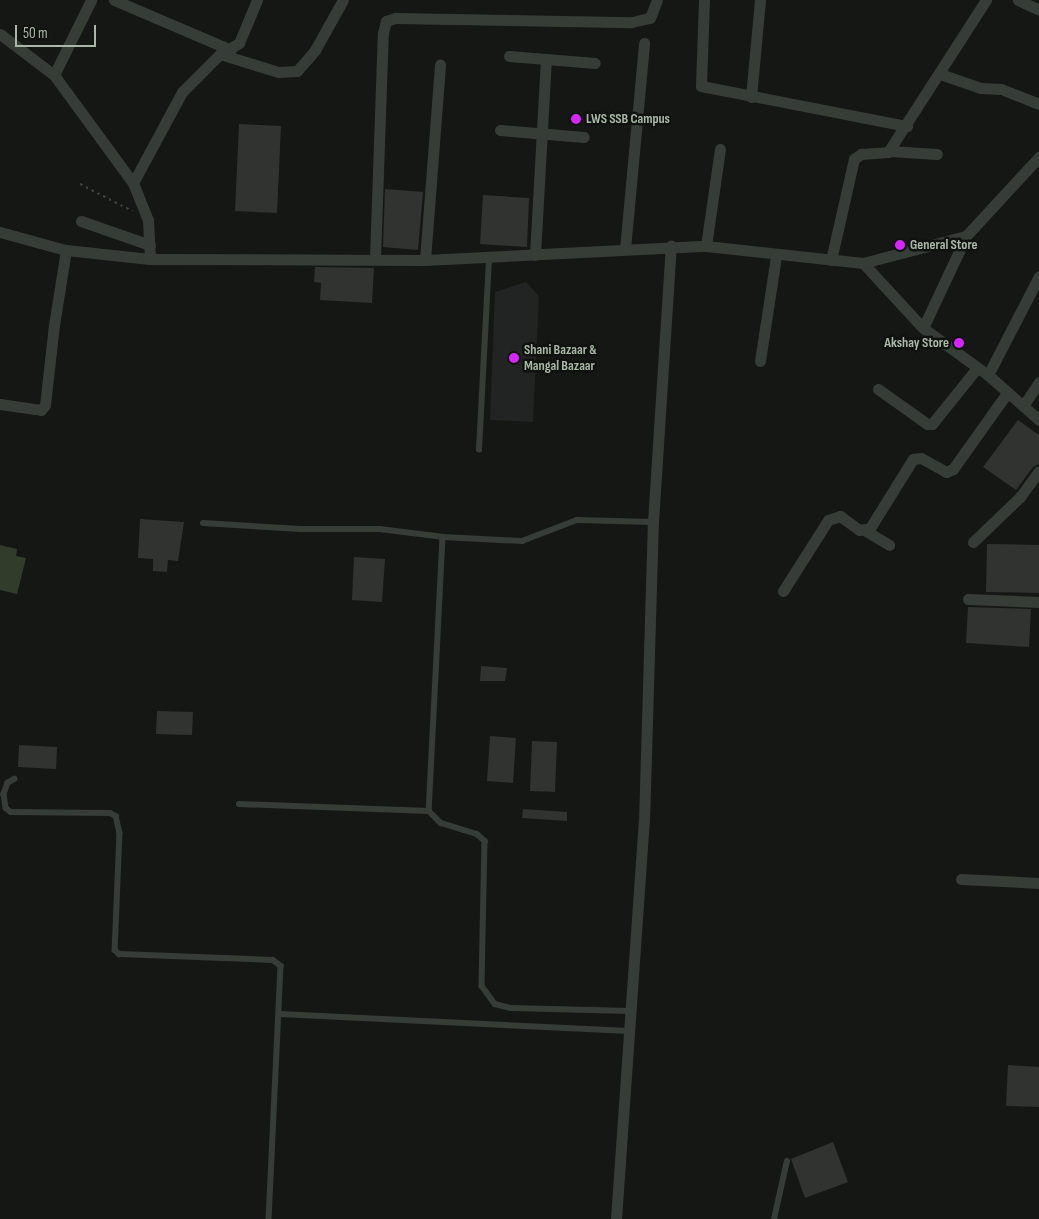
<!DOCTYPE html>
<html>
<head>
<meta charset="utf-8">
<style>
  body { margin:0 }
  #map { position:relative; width:1039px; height:1219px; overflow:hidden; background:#151715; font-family:"Sofia Sans Condensed",sans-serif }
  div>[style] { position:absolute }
  .built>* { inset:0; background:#212422 }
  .water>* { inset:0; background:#323c2a }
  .building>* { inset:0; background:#303330 }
  .path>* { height:2px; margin-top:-1px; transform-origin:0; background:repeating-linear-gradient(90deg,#3d443c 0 2.5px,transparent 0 6.5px) }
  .lane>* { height:5.5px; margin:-2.75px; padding:0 2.75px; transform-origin:2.75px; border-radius:2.75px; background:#363d36 }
  .street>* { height:11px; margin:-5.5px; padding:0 5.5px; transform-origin:5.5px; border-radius:5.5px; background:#363d36 }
  .dots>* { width:14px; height:14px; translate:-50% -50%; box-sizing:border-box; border:2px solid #101210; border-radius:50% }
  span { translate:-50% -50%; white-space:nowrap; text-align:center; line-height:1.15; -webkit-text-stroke:5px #101210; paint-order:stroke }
  .poi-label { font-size:14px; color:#a9b8a6; font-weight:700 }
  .left { translate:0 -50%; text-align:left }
  .right { translate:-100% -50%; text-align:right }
  .scale { position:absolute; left:15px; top:25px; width:81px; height:22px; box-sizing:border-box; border:2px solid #a9b8a6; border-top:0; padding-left:6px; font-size:15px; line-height:18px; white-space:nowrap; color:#a9b8a6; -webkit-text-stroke:4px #101210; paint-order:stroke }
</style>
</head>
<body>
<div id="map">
  <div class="built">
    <div style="clip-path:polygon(526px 282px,539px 296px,533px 422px,490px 420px,495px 292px)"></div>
  </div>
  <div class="water">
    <div style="clip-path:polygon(0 545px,17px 549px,16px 556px,26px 558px,17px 594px,0 590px)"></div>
  </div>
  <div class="building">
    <div style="clip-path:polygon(239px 124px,281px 126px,277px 213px,235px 211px)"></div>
    <div style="clip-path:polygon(385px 189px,423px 192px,418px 250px,383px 247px)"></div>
    <div style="clip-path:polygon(483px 195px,529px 198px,527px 247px,480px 244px)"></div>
    <div style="clip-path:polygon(315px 267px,374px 268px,372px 303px,320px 300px,321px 283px,314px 282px)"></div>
    <div style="clip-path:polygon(1018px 420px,1039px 435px,1039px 464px,1033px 467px,1016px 490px,983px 467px)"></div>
    <div style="clip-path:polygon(140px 519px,184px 522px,178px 561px,168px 560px,167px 572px,153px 571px,153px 559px,138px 558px)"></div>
    <div style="clip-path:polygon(987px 544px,1039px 545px,1039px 593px,986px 592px)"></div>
    <div style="clip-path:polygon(354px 557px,385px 559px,382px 602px,352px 600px)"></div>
    <div style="clip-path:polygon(968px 607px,1031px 609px,1029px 647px,966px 643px)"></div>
    <div style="clip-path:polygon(481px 666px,507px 668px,505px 681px,480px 681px)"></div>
    <div style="clip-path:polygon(157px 711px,193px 712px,192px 735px,156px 734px)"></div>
    <div style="clip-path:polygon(490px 736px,516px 738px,513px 783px,487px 781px)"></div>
    <div style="clip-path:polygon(532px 741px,557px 742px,555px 792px,530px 791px)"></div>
    <div style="clip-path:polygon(19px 745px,57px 747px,56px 769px,18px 767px)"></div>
    <div style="clip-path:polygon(523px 809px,567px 812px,567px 821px,522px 818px)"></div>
    <div style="clip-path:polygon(1008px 1065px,1039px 1067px,1039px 1107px,1006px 1106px)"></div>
    <div style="clip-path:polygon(833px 1142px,848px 1182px,805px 1198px,791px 1159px)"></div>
  </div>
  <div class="path">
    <div style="left:80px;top:184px;width:59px;rotate:27.4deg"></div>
  </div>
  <div class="lane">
    <div style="left:479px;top:450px;width:193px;rotate:-87deg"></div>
    <div style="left:203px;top:523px;width:97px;rotate:3.5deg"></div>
    <div style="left:300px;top:529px;width:80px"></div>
    <div style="left:380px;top:529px;width:64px;rotate:7.2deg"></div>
    <div style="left:443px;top:537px;width:79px;rotate:2.9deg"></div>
    <div style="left:522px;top:541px;width:59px;rotate:-20.9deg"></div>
    <div style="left:577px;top:520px;width:76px;rotate:1.5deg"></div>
    <div style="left:443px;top:537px;width:274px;rotate:92.9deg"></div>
    <div style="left:429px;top:811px;width:17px;rotate:45deg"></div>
    <div style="left:441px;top:823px;width:38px;rotate:17deg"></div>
    <div style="left:477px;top:834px;width:11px;rotate:41deg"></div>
    <div style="left:485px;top:841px;width:145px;rotate:91.2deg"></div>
    <div style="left:482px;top:986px;width:22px;rotate:54deg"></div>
    <div style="left:495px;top:1004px;width:16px;rotate:14deg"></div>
    <div style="left:511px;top:1008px;width:119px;rotate:1.4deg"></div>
    <div style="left:15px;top:779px;width:8px;rotate:150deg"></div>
    <div style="left:8px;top:783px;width:12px;rotate:110deg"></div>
    <div style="left:4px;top:794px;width:14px;rotate:82deg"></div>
    <div style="left:6px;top:808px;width:6px;rotate:39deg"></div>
    <div style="left:11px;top:812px;width:99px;rotate:0.6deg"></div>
    <div style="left:110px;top:813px;width:7px;rotate:27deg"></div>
    <div style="left:116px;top:816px;width:17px;rotate:77deg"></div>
    <div style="left:120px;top:833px;width:117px;rotate:92.4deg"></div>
    <div style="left:115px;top:950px;width:6px;rotate:45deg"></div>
    <div style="left:119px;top:954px;width:154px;rotate:2.2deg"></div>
    <div style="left:273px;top:960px;width:10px;rotate:37deg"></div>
    <div style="left:281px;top:966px;width:253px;rotate:92.7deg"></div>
    <div style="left:239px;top:804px;width:190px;rotate:2.1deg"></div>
    <div style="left:280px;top:1014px;width:349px;rotate:2.8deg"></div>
    <div style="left:774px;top:1219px;width:59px;rotate:-77.4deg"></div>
  </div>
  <div class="street">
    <div style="left:114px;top:0;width:127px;rotate:23.1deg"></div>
    <div style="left:704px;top:0;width:86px;rotate:92deg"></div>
    <div style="left:701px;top:86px;width:210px;rotate:11deg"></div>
    <div style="left:1018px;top:0;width:23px;rotate:25deg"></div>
    <div style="left:0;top:34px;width:68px;rotate:37.2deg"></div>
    <div style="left:54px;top:75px;width:134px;rotate:53.8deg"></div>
    <div style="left:133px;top:183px;width:40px;rotate:68deg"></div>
    <div style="left:148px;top:220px;width:39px;rotate:87deg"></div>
    <div style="left:220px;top:54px;width:61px;rotate:17.2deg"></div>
    <div style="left:278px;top:72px;width:19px;rotate:-3deg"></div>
    <div style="left:297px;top:71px;width:28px;rotate:-49deg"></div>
    <div style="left:315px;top:50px;width:57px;rotate:-60.8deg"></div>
    <div style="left:509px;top:56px;width:86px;rotate:4.7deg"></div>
    <div style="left:940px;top:74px;width:43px;rotate:18.9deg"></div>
    <div style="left:981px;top:88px;width:20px;rotate:3deg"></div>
    <div style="left:1001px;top:89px;width:41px;rotate:21.5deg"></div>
    <div style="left:54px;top:75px;width:84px;rotate:-63.7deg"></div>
    <div style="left:751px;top:97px;width:97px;rotate:-84.7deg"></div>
    <div style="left:500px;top:130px;width:84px;rotate:4.8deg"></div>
    <div style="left:889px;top:151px;width:48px;rotate:3.6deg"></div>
    <div style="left:133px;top:183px;width:103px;rotate:-61.7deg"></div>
    <div style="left:182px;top:92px;width:54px;rotate:-45deg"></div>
    <div style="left:220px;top:54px;width:22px;rotate:-30deg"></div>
    <div style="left:239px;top:43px;width:47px;rotate:-67.3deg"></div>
    <div style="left:81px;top:221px;width:73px;rotate:19.2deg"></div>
    <div style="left:0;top:232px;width:68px;rotate:15.3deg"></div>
    <div style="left:66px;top:250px;width:84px;rotate:6.1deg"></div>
    <div style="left:150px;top:259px;width:275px;rotate:0.2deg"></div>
    <div style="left:425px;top:260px;width:281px;rotate:-2.9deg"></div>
    <div style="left:706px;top:246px;width:158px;rotate:6.2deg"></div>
    <div style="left:863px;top:263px;width:88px;rotate:47.3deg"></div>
    <div style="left:923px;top:328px;width:80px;rotate:35.9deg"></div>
    <div style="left:988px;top:375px;width:68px;rotate:41.4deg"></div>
    <div style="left:706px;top:246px;width:98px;rotate:-81.8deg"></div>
    <div style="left:625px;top:249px;width:207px;rotate:-84.7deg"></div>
    <div style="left:535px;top:255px;width:196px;rotate:-86.8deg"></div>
    <div style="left:375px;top:258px;width:225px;rotate:-88deg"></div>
    <div style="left:383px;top:33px;width:12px;rotate:-76deg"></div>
    <div style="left:386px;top:21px;width:9px;rotate:-18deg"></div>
    <div style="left:395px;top:18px;width:237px;rotate:1deg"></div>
    <div style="left:632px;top:22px;width:18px;rotate:-13deg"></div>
    <div style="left:650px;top:18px;width:19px;rotate:-69deg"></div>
    <div style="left:425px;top:260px;width:196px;rotate:-85.6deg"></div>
    <div style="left:831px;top:260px;width:104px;rotate:-77.2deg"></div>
    <div style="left:854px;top:159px;width:9px;rotate:-36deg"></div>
    <div style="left:861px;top:154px;width:27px;rotate:-4deg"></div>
    <div style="left:888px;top:152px;width:181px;rotate:-57.2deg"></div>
    <div style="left:863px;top:263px;width:106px;rotate:-14.7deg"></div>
    <div style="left:966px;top:236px;width:108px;rotate:-47.3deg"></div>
    <div style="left:923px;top:328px;width:102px;rotate:-64.9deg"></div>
    <div style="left:760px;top:361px;width:106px;rotate:-81.3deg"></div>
    <div style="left:988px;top:375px;width:111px;rotate:-62.7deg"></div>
    <div style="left:878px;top:389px;width:60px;rotate:35.5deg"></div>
    <div style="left:927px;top:424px;width:5px"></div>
    <div style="left:932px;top:424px;width:72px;rotate:-51.2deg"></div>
    <div style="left:0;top:404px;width:41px;rotate:8.3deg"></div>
    <div style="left:41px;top:410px;width:6px;rotate:-51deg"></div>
    <div style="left:45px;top:405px;width:81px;rotate:-83.6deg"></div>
    <div style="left:54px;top:325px;width:76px;rotate:-80.9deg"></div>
    <div style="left:1023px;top:406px;width:29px;rotate:-56deg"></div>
    <div style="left:866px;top:531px;width:27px;rotate:31deg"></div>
    <div style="left:973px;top:542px;width:65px;rotate:-43.8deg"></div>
    <div style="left:1020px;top:497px;width:32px;rotate:-54deg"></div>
    <div style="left:783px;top:591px;width:84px;rotate:-57.6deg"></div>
    <div style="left:828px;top:520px;width:13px;rotate:-18deg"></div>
    <div style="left:840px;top:516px;width:24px;rotate:36deg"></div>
    <div style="left:859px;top:530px;width:11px;rotate:-10deg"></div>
    <div style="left:870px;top:528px;width:81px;rotate:-58.1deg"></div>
    <div style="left:913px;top:459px;width:8px;rotate:-7deg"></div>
    <div style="left:921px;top:458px;width:29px;rotate:29deg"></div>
    <div style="left:946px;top:472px;width:8px;rotate:-23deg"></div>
    <div style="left:953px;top:469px;width:93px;rotate:-54.6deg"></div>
    <div style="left:968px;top:599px;width:71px;rotate:2.4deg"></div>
    <div style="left:961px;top:879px;width:78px;rotate:2.9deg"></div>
    <div style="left:616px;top:1219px;width:398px;rotate:-86deg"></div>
    <div style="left:644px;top:822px;width:300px;rotate:-88.3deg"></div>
    <div style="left:653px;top:522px;width:277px;rotate:-86.3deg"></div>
  </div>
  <div class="dots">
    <div style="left:576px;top:119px;background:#d626fe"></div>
    <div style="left:900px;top:245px;background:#d626fe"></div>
    <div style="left:959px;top:343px;background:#d626fe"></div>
    <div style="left:514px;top:358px;background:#d626fe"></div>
  </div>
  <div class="poi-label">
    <span class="left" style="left:586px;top:119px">LWS SSB Campus</span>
    <span class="left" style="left:910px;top:245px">General Store</span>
    <span class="right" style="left:949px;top:343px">Akshay Store</span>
    <span class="left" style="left:524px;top:358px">Shani Bazaar &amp;<br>Mangal Bazaar</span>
  </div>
  <div class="scale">50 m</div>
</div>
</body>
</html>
